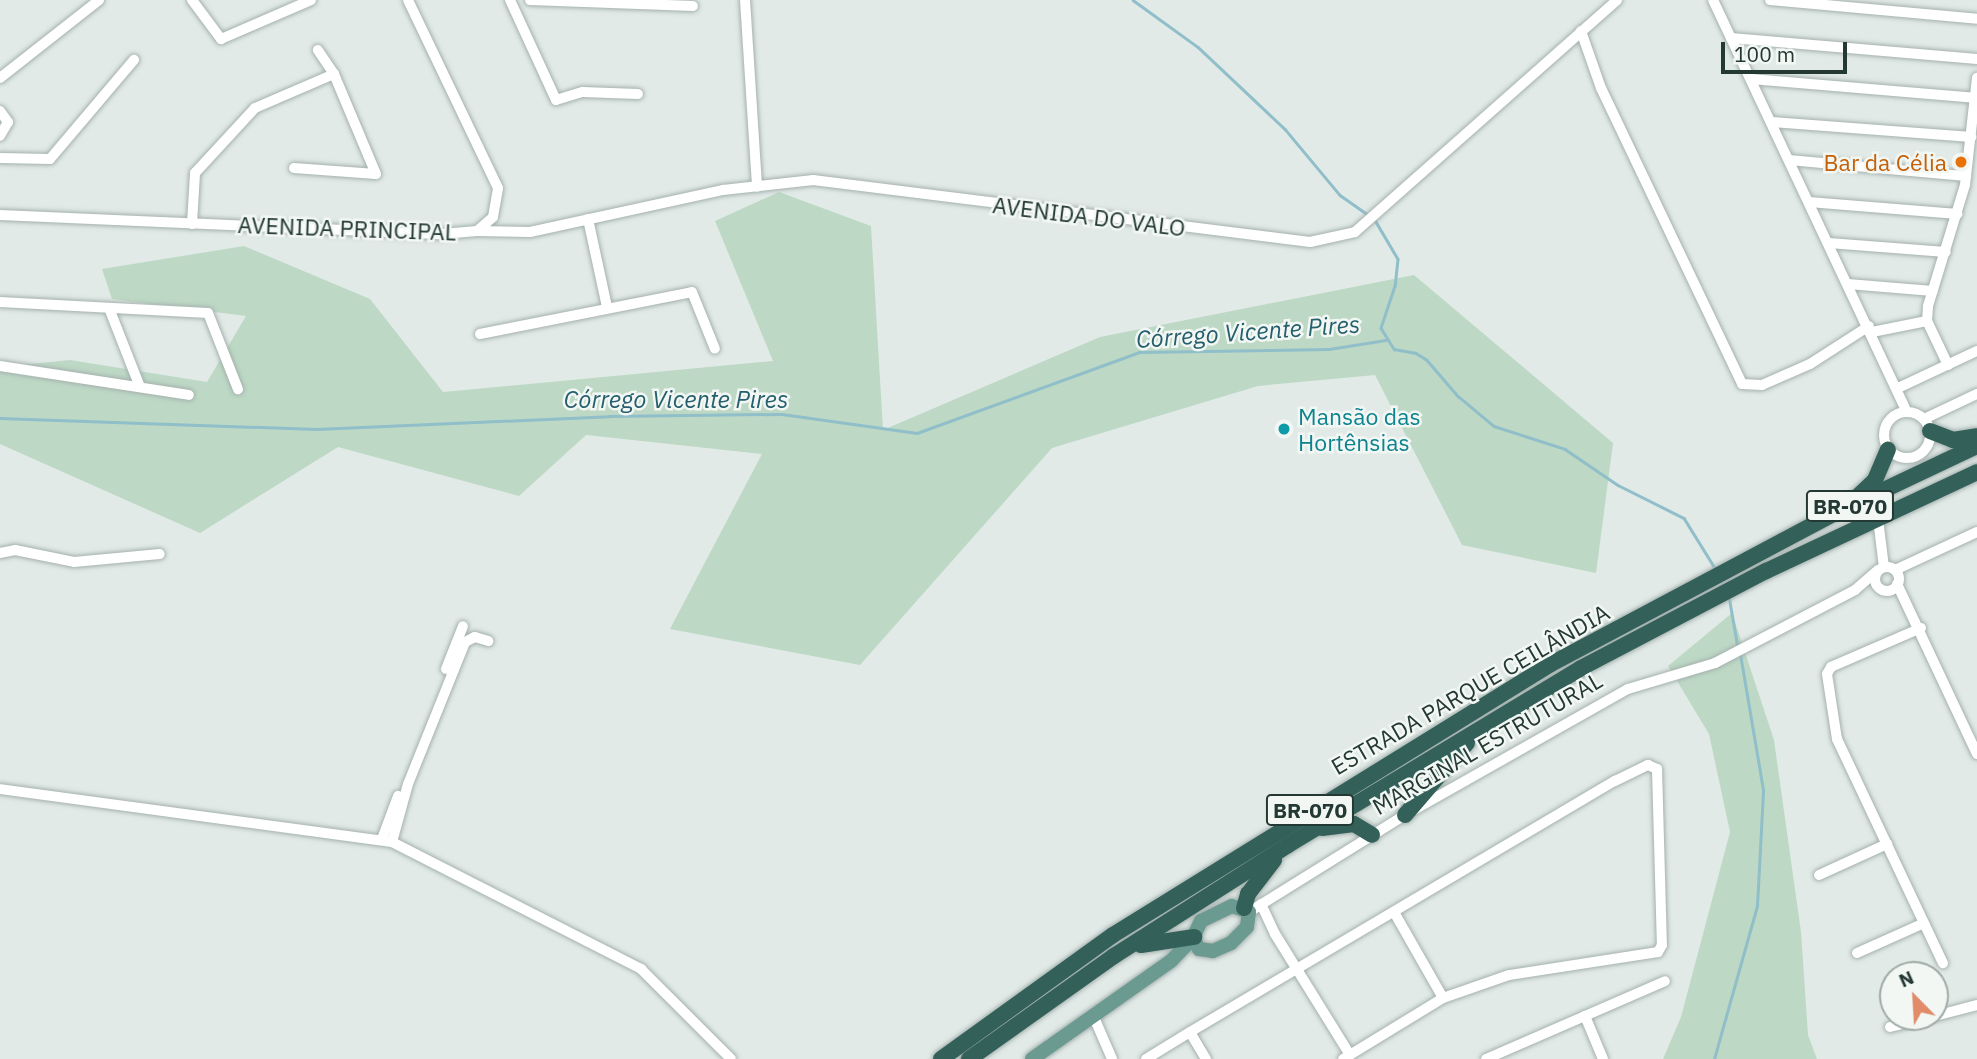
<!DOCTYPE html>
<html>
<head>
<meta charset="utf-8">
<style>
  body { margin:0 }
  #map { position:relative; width:1977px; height:1059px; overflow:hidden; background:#e1eae7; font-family:"IBM Plex Sans",sans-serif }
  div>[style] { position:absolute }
  .green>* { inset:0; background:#bdd9c5 }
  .stream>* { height:2.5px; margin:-1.25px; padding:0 1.25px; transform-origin:1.25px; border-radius:1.25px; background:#90bec9 }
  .roads { filter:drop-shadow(0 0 2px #a5b1ae) drop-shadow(0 0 2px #a5b1ae) }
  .minor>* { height:10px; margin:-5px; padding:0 5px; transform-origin:5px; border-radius:5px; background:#fff }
  .minor>.ring { margin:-5px; padding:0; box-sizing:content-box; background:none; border:10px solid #fff; border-radius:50% }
  .major>* { height:14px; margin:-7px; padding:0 7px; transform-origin:7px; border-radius:7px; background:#6b9a90 }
  .highway>* { height:16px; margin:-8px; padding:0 8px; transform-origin:8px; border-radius:8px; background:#33615a }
  .dots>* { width:19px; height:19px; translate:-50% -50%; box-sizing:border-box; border:4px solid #f2f7f4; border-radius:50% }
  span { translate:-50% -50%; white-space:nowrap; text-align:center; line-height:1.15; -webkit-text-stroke:5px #f2f7f4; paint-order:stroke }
  .shield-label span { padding:2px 5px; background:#f2f7f4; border:2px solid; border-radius:5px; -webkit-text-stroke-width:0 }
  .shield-label { font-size:21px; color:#243934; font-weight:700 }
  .food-label { font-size:23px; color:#c56008 }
  .right { translate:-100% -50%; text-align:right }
  .street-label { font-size:23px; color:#243934 }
  .culture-label { font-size:23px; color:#0d838f }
  .left { translate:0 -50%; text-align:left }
  .water-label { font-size:24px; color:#255f6d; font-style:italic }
  .north { position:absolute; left:1879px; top:961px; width:70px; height:70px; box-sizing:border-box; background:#f2f7f4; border:2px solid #a0aba7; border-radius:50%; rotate:336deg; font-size:19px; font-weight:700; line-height:28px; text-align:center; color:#243934 }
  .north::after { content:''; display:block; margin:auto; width:24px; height:32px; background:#e18b68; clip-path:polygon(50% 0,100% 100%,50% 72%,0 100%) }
  .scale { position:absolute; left:1721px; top:42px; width:126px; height:32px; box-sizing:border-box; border:4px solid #243934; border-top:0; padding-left:9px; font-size:21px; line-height:24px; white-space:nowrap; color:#243934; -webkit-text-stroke:5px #f2f7f4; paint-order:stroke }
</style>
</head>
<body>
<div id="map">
  <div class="green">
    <div style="clip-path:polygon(779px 192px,871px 226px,883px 430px,1100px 337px,1414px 275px,1613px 443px,1596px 573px,1462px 545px,1375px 375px,1258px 386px,1052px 448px,860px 665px,670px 629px,762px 454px,586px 435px,519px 496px,338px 447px,200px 533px,0 444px,0 367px,70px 360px,207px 382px,246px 316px,112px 299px,102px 269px,244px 246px,370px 299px,443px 392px,773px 361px,715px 221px)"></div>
    <div style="clip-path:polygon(1732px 613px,1774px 740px,1801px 932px,1808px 1035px,1817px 1059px,1663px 1059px,1681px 1017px,1730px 832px,1709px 734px,1668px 666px)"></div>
  </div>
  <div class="stream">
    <div style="left:1133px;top:0;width:80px;rotate:35.9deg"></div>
    <div style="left:1198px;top:47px;width:120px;rotate:43.3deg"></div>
    <div style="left:1285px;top:129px;width:86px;rotate:50.2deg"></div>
    <div style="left:1340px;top:195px;width:37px;rotate:35deg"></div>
    <div style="left:1375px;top:220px;width:45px;rotate:59.5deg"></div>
    <div style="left:1398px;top:259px;width:27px;rotate:96deg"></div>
    <div style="left:1395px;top:286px;width:44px;rotate:108.4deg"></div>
    <div style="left:1381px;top:328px;width:25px;rotate:58deg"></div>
    <div style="left:1394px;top:349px;width:22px;rotate:10deg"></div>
    <div style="left:1416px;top:353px;width:13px;rotate:32deg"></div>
    <div style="left:1427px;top:360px;width:48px;rotate:49.3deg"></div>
    <div style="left:1458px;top:396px;width:47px;rotate:39.8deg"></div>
    <div style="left:1494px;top:426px;width:75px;rotate:17.9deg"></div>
    <div style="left:1565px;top:449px;width:64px;rotate:34.2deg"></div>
    <div style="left:1618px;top:485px;width:74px;rotate:26.6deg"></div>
    <div style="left:1684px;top:518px;width:59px;rotate:58.2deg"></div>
    <div style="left:0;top:418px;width:317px;rotate:2deg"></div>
    <div style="left:317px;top:429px;width:292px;rotate:-2.5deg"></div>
    <div style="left:609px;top:416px;width:173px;rotate:-0.7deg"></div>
    <div style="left:782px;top:414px;width:136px;rotate:8deg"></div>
    <div style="left:917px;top:433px;width:237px;rotate:-20deg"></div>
    <div style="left:1140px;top:352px;width:189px;rotate:-0.9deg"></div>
    <div style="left:1329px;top:349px;width:57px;rotate:-9.1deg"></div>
    <div style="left:1729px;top:596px;width:53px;rotate:80.2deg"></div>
    <div style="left:1714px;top:1059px;width:159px;rotate:-74.3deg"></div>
    <div style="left:1757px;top:906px;width:116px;rotate:-87deg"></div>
    <div style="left:1763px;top:790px;width:138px;rotate:-99.6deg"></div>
  </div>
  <div class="roads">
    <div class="minor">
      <div style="left:192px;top:0;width:49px;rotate:53.4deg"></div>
      <div style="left:221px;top:39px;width:98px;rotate:-23.4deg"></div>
      <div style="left:510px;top:0;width:110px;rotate:65.3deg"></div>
      <div style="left:556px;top:100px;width:28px;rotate:-17deg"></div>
      <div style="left:583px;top:92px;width:55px;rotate:2.1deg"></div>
      <div style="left:530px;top:0;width:163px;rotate:2.1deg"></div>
      <div style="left:745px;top:0;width:187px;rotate:86.3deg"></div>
      <div style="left:1713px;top:0;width:454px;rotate:64.8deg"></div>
      <div style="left:1770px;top:0;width:208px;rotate:5.2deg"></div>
      <div style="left:1581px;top:31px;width:60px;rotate:70.7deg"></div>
      <div style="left:1601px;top:88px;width:328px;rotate:64.5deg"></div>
      <div style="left:1742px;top:384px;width:20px;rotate:3deg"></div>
      <div style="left:1762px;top:385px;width:52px;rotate:-23.6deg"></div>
      <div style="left:1810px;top:364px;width:70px;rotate:-32.8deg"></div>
      <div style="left:1731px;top:38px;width:247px;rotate:4.9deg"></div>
      <div style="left:0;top:78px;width:126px;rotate:-38.2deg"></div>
      <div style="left:1751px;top:79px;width:227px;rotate:4.8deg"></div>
      <div style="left:0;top:111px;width:14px;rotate:54deg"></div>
      <div style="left:8px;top:122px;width:16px;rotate:120deg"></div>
      <div style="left:1772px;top:122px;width:200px;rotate:4.3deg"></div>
      <div style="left:0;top:158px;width:50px;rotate:1.1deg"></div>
      <div style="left:50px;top:159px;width:130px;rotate:-49.7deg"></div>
      <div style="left:1789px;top:160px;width:178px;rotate:5.2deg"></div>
      <div style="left:294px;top:168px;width:82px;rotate:4.2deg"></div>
      <div style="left:376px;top:174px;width:108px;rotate:-112.8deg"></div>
      <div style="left:334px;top:74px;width:29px;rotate:-124deg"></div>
      <div style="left:1809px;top:202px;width:149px;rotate:4.6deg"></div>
      <div style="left:0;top:215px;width:442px;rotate:2.5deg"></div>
      <div style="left:442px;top:234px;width:35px;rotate:-5deg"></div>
      <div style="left:477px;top:231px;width:21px;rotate:-41deg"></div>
      <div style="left:493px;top:217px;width:29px;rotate:-80deg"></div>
      <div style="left:498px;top:188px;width:208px;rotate:-115.6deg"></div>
      <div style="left:588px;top:219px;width:90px;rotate:77.8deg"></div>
      <div style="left:192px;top:224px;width:51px;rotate:-86.6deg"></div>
      <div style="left:195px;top:173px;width:88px;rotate:-47.3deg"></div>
      <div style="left:255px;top:108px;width:86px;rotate:-23.3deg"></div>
      <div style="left:477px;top:231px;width:53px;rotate:1.1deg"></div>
      <div style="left:530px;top:232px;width:198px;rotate:-12.3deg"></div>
      <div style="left:723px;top:190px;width:91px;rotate:-6.3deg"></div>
      <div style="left:813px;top:180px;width:501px;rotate:7.11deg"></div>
      <div style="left:1310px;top:242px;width:46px;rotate:-12.5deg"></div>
      <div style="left:1355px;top:232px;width:350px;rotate:-41.5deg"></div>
      <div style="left:1829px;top:243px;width:117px;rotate:4.4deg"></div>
      <div style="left:1848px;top:284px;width:85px;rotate:4.7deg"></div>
      <div style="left:0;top:302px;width:208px;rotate:3deg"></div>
      <div style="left:208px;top:313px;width:82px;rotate:68.5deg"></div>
      <div style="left:109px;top:308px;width:85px;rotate:68.6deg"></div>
      <div style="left:1872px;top:332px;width:56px;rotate:-11.3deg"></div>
      <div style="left:480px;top:334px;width:216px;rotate:-11.2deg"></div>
      <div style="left:692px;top:292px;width:61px;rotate:68deg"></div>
      <div style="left:1948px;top:365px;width:49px;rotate:-115.5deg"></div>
      <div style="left:1927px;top:321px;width:15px;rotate:-86deg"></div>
      <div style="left:1928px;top:306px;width:127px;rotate:-73deg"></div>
      <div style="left:1965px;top:185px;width:108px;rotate:-83.6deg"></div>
      <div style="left:0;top:366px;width:191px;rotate:8.7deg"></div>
      <div style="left:1898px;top:388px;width:87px;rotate:-25.1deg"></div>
      <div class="ring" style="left:1884px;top:412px;width:36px;height:36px"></div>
      <div style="left:1924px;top:419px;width:59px;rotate:-25.3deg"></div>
      <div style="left:1878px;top:519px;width:48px;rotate:82.9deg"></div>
      <div style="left:0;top:553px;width:15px;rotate:-11deg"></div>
      <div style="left:15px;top:550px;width:60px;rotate:11.5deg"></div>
      <div style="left:74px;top:562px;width:86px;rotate:-5.3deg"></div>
      <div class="ring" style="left:1875px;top:567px;width:14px;height:14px"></div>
      <div style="left:1895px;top:570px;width:90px;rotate:-24.9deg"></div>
      <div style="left:1897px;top:584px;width:188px;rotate:64.8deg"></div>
      <div style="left:1921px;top:628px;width:98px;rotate:156.6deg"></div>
      <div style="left:1831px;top:667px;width:8px;rotate:120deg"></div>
      <div style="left:1827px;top:674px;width:66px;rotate:81.3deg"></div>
      <div style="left:1837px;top:739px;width:248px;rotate:64.7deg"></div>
      <div style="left:446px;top:669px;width:46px;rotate:-68.4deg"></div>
      <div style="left:0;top:789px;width:396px;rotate:7.7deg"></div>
      <div style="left:392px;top:842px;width:280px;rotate:27deg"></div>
      <div style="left:641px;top:969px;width:127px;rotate:45deg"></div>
      <div style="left:382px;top:839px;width:46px;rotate:-69.6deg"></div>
      <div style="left:392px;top:842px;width:60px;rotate:-74.6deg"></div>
      <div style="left:408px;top:784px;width:153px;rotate:-68.1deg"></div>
      <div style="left:465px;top:642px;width:11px;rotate:-27deg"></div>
      <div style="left:475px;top:637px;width:14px;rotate:17deg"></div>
      <div style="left:1819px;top:875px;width:75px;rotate:-24.5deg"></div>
      <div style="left:1261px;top:904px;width:33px;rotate:65deg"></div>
      <div style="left:1275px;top:934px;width:142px;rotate:58.2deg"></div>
      <div style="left:1249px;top:912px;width:184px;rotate:-31.9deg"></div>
      <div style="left:1405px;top:815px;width:256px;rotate:-29.5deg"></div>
      <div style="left:1628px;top:689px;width:91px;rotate:-16.6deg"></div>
      <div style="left:1715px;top:663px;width:158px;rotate:-27.5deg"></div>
      <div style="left:1855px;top:590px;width:30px;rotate:-41deg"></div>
      <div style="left:1394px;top:912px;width:99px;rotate:60.3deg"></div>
      <div style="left:1857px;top:953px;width:73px;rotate:-24.1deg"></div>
      <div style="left:1093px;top:1015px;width:48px;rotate:66.6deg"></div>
      <div style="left:1585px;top:1016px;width:47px;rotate:67.3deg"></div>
      <div style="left:1935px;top:1016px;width:43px;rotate:-14.7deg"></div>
      <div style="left:1890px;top:1027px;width:42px;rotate:-13.7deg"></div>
      <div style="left:1146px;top:1059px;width:52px;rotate:-31.5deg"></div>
      <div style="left:1206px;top:1059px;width:31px;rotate:-121deg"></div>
      <div style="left:1190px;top:1032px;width:494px;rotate:-30.6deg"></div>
      <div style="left:1615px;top:781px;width:37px;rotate:-26deg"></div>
      <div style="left:1648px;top:765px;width:10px;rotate:24deg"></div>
      <div style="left:1657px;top:769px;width:176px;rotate:88.4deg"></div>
      <div style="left:1662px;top:945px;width:8px;rotate:120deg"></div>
      <div style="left:1658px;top:952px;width:151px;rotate:171.2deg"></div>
      <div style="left:1509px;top:975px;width:70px;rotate:160.8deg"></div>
      <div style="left:1443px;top:998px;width:117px;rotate:148.6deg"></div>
      <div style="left:1486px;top:1059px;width:195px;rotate:-23.5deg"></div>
    </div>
    <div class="major">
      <div style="left:1232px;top:906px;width:18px;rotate:19deg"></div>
      <div style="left:1249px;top:912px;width:15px;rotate:98deg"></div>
      <div style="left:1247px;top:927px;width:23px;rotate:135deg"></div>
      <div style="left:1231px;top:943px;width:20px;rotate:156deg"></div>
      <div style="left:1213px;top:951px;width:14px;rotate:-172deg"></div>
      <div style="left:1199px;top:949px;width:13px;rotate:-119deg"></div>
      <div style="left:1193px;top:938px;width:19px;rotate:-65deg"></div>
      <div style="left:1201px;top:921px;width:34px;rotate:-26deg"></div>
      <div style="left:1032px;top:1059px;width:170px;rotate:-35.2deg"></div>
      <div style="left:1171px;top:961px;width:32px;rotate:-46deg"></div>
    </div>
    <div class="highway">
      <div style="left:1930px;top:431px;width:25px;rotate:21deg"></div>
      <div style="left:1953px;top:440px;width:24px;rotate:-9deg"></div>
      <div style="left:1857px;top:497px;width:25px;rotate:-43deg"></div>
      <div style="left:1875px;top:480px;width:33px;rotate:-67deg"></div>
      <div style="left:1405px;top:815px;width:95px;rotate:-49.3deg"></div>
      <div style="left:1322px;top:828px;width:32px;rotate:-7deg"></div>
      <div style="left:1354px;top:824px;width:21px;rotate:31deg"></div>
      <div style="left:1244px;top:908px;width:15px;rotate:-74deg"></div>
      <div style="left:1248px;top:894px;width:43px;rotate:-52.6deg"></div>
      <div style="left:1141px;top:945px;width:54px;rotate:-8.6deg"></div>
      <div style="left:941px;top:1059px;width:212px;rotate:-35.8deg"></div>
      <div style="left:1113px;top:935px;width:515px;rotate:-31.75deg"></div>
      <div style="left:1551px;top:664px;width:322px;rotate:-28deg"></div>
      <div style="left:1835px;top:513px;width:157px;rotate:-25.3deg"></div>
      <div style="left:969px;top:1059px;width:178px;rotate:-35.4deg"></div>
      <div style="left:1114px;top:956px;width:206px;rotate:-32.5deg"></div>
      <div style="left:1288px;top:845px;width:342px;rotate:-31.1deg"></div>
      <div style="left:1581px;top:668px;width:209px;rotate:-27.7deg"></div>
      <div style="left:1766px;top:571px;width:233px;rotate:-25.1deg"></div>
    </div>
  </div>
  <div class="dots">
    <div style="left:1961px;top:162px;background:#e8710a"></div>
    <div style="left:1284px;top:429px;background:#0f9aa8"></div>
  </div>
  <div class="shield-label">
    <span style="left:1850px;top:506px">BR-070</span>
    <span style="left:1310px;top:810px">BR-070</span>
  </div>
  <div class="food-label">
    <span class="right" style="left:1947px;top:162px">Bar da Célia</span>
  </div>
  <div class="street-label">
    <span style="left:1089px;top:216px;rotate:7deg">AVENIDA DO VALO</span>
    <span style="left:347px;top:228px;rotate:2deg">AVENIDA PRINCIPAL</span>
    <span style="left:1470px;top:689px;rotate:-30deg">ESTRADA PARQUE CEILÂNDIA</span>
    <span style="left:1487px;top:743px;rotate:-30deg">MARGINAL ESTRUTURAL</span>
  </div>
  <div class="culture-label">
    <span class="left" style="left:1298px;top:429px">Mansão das<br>Hortênsias</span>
  </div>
  <div class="water-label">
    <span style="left:1248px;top:332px;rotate:-4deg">Córrego Vicente Pires</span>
    <span style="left:676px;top:400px">Córrego Vicente Pires</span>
  </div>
  <div class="north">N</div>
  <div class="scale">100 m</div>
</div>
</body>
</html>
